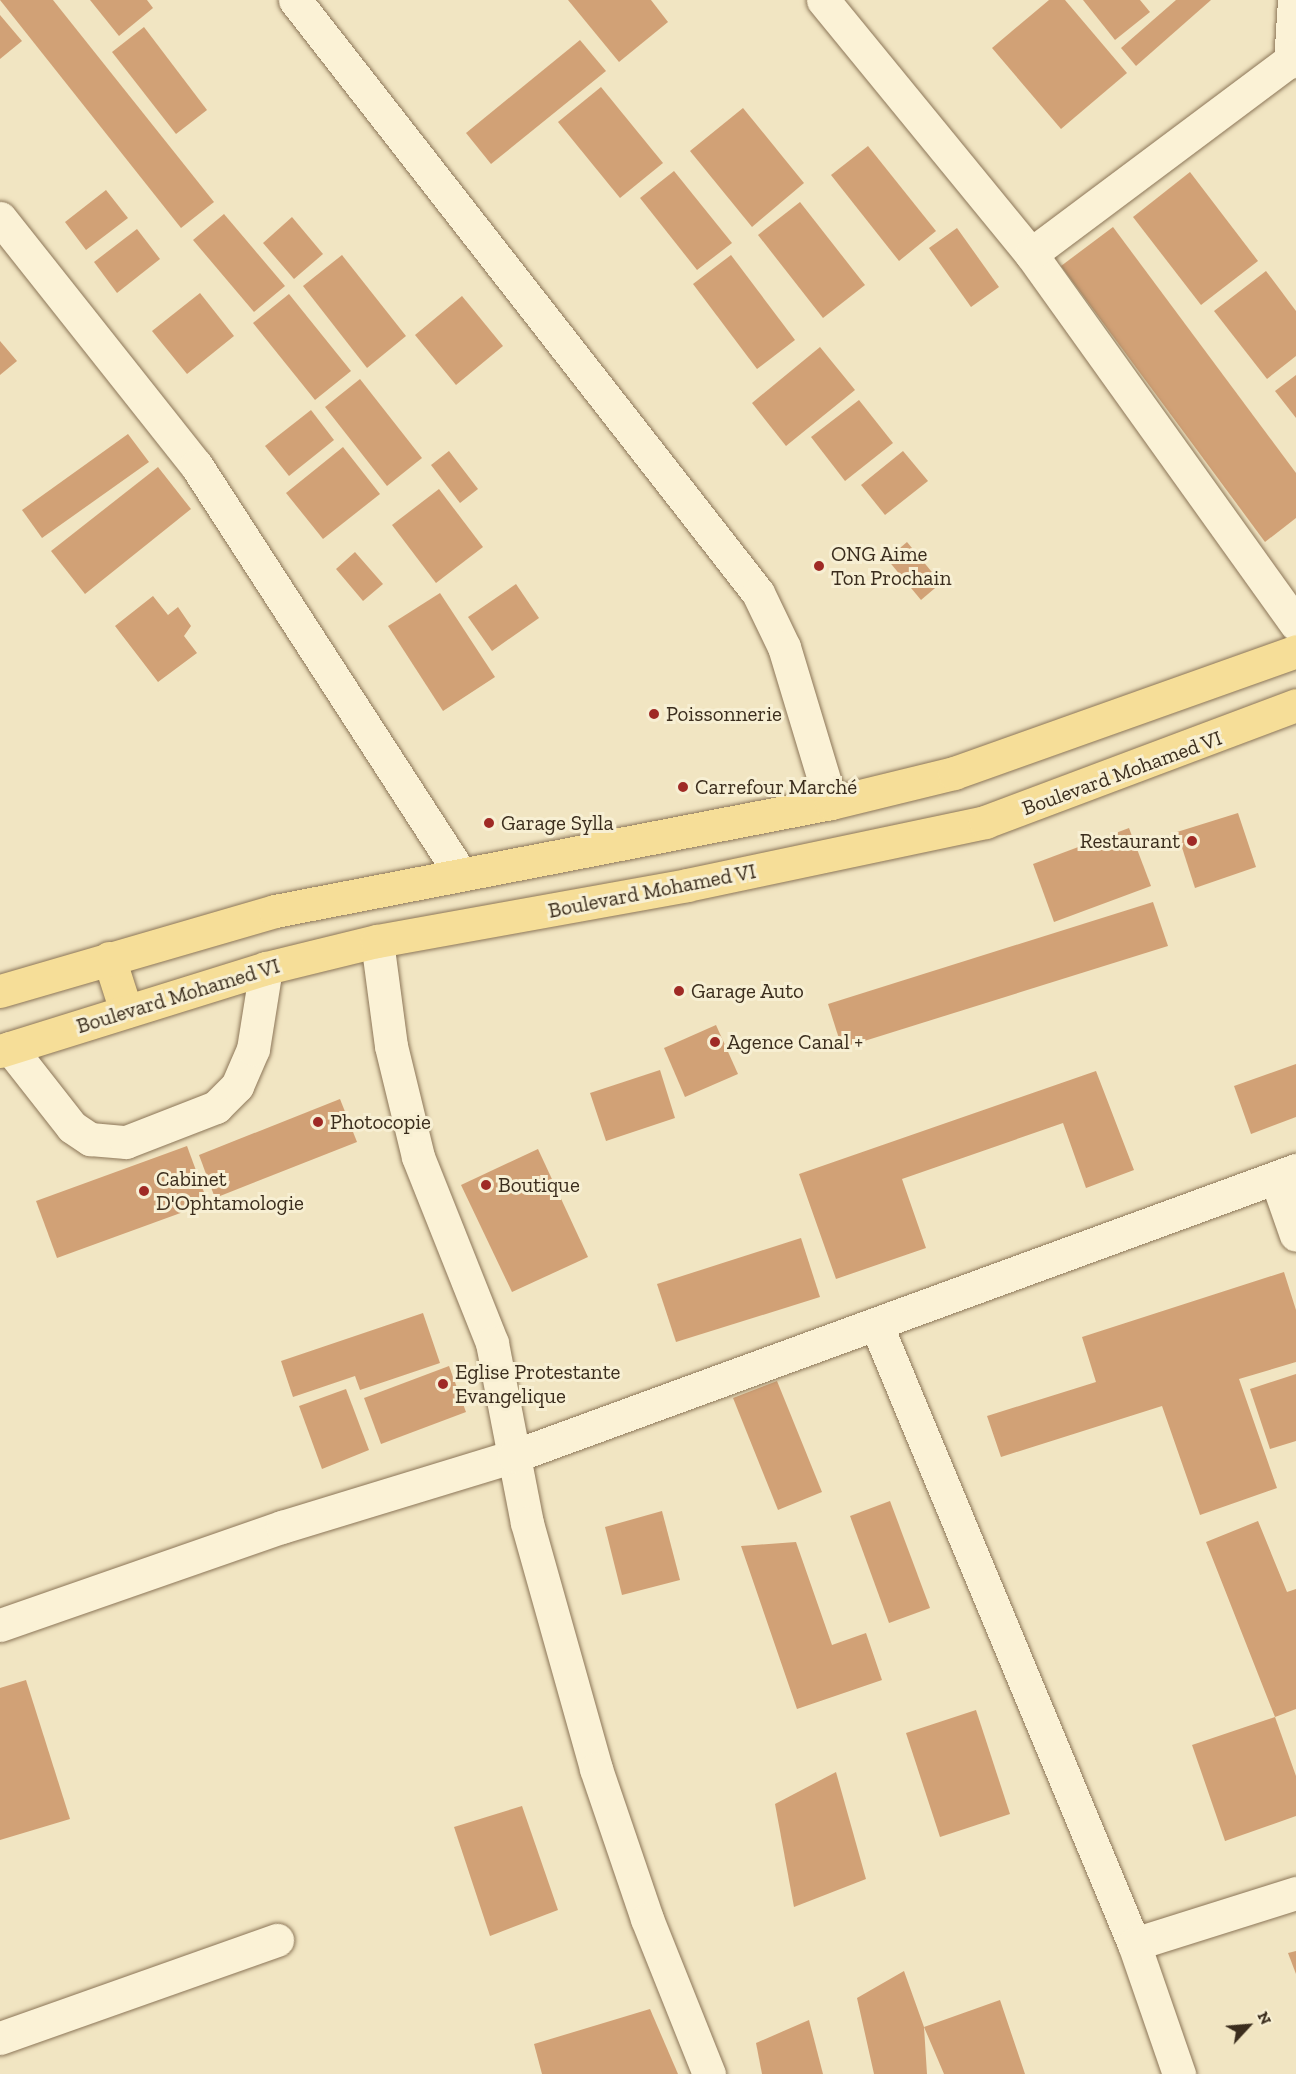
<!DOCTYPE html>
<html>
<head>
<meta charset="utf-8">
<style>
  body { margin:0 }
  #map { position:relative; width:1296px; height:2074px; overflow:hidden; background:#f1e5c2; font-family:"Zilla Slab",serif }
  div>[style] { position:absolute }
  .building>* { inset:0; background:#d1a176 }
  .roads { filter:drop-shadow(0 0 2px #8c7658) drop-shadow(0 0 2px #8c7658) }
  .minor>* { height:33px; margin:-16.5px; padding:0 16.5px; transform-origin:16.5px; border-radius:16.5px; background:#fbf2d6 }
  .major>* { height:33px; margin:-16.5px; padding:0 16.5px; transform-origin:16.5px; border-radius:16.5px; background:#f6de98 }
  .dots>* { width:16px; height:16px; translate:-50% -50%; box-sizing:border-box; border:3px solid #f7efd3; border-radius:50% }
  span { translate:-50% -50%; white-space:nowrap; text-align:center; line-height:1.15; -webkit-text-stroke:6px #f7efd3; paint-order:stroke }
  .poi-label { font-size:21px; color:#3b2d1d }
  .left { translate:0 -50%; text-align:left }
  .right { translate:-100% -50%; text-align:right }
  .street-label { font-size:21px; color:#3b2d1d }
  .north { position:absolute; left:1218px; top:1996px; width:60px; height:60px; -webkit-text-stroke:4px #f7efd3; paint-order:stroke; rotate:64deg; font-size:16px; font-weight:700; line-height:24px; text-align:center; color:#3b2d1d }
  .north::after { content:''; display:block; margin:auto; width:21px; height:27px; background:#3b2d1d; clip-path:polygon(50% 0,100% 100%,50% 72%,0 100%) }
</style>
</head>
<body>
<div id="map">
  <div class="building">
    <div style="clip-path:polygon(0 0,53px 0,214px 202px,181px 228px)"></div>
    <div style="clip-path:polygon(90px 0,147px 0,153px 8px,119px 36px)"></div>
    <div style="clip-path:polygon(568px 0,651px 0,668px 22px,619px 62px)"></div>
    <div style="clip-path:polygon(1049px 0,1065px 0,1127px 73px,1061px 129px,992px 48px)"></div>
    <div style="clip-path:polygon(1083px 0,1140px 0,1150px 12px,1115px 40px)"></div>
    <div style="clip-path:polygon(1176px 0,1211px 0,1136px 66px,1121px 48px)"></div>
    <div style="clip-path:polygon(0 15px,22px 41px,0 59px)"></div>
    <div style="clip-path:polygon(144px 27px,207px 110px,176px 134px,112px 52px)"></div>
    <div style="clip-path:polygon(580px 40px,606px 71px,491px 164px,466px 133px)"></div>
    <div style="clip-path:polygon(601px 87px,663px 163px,620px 198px,558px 122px)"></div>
    <div style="clip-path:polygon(743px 108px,804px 183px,752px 227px,690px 151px)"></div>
    <div style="clip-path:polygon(868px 146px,936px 231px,899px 261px,831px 175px)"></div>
    <div style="clip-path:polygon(674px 171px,732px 243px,697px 270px,640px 198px)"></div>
    <div style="clip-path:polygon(1190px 172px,1258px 261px,1201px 305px,1133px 217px)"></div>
    <div style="clip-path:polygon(106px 190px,128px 218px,86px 250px,65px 222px)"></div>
    <div style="clip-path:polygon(800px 202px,865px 285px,823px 318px,758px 235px)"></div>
    <div style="clip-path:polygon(224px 214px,285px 286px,254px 312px,193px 240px)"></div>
    <div style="clip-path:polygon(292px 217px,323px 254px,294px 279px,263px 243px)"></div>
    <div style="clip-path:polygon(1113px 227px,1296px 473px,1296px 518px,1265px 542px,1061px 266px)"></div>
    <div style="clip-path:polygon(957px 228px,999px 287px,971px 307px,929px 248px)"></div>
    <div style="clip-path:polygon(137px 229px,160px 259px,117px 293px,94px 262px)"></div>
    <div style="clip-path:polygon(342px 255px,406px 336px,367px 368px,303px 286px)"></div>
    <div style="clip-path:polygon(731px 255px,795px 340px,757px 369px,693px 284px)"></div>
    <div style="clip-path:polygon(1266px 271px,1296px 311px,1296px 356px,1267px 379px,1214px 311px)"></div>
    <div style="clip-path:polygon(200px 293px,234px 336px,187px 374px,152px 331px)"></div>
    <div style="clip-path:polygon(289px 294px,351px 371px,315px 400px,253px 323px)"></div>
    <div style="clip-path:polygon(462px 296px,503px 346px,456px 385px,415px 335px)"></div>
    <div style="clip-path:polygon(0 341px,17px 361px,0 375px)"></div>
    <div style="clip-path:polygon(820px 347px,855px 390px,786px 446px,752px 403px)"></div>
    <div style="clip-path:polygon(1296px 375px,1296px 418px,1275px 391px)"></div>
    <div style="clip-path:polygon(360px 379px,422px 458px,387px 486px,325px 407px)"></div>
    <div style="clip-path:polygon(859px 400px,893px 443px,845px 481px,811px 437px)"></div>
    <div style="clip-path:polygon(311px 410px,334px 440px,289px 476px,265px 446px)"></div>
    <div style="clip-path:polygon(128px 434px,149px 462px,42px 538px,22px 510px)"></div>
    <div style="clip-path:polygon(343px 447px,380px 494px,323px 539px,286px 493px)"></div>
    <div style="clip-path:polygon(449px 451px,478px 489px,460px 503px,431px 465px)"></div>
    <div style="clip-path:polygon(903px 451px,928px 481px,885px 515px,861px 485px)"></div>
    <div style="clip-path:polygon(158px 467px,191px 509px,85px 594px,51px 551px)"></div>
    <div style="clip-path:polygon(439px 489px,483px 547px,436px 583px,392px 525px)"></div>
    <div style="clip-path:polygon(907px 542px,941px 583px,921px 600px,887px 559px)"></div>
    <div style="clip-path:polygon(355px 552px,383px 584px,363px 601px,336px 569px)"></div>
    <div style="clip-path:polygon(516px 584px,539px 618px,492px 651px,468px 617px)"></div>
    <div style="clip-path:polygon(440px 593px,495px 677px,443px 711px,388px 626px)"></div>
    <div style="clip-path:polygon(153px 596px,168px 615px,178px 607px,191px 626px,184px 636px,197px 653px,158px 682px,115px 626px)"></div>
    <div style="clip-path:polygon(1238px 813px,1256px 867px,1195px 888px,1177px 832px)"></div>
    <div style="clip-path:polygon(1129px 828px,1151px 886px,1054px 922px,1033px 864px)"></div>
    <div style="clip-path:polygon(1153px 902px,1168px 946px,842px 1048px,828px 1004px)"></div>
    <div style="clip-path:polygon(716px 1025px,738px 1074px,685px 1097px,664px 1048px)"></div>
    <div style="clip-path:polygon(1296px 1064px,1296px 1117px,1251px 1134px,1234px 1086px)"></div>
    <div style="clip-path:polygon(660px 1070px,675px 1118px,606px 1141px,590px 1093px)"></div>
    <div style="clip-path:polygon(1096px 1071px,1134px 1170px,1086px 1188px,1063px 1123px,902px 1179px,926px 1248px,836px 1279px,799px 1174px)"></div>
    <div style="clip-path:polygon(340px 1099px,357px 1142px,215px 1198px,199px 1155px)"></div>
    <div style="clip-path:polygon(187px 1146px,208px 1203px,57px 1258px,36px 1201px)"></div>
    <div style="clip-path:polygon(538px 1149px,588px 1257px,512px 1292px,461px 1185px)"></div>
    <div style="clip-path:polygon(801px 1238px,820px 1297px,676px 1342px,657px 1284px)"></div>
    <div style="clip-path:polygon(1284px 1272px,1296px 1310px,1296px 1362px,1239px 1379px,1277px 1488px,1200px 1515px,1162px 1406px,1001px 1457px,987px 1416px,1096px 1382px,1082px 1337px)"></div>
    <div style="clip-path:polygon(423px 1313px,440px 1363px,360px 1390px,355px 1376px,293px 1397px,281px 1361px)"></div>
    <div style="clip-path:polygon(449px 1366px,466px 1412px,381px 1444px,364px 1398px)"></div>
    <div style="clip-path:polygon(1296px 1374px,1296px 1441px,1270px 1449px,1250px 1389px)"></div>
    <div style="clip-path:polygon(777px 1381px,822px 1492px,778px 1510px,733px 1398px)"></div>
    <div style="clip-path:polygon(346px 1389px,369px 1450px,322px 1469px,299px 1406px)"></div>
    <div style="clip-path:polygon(890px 1501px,930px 1608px,889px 1623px,850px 1516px)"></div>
    <div style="clip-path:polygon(662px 1511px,680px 1580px,622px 1595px,605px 1527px)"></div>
    <div style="clip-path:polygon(1258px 1521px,1287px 1592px,1296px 1589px,1296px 1709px,1275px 1717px,1206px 1542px)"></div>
    <div style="clip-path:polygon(796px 1542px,832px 1645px,866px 1633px,882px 1680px,797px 1709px,741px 1546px)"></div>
    <div style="clip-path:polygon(26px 1680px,70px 1819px,0 1840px,0 1688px)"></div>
    <div style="clip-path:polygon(976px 1710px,1010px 1814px,940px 1837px,906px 1733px)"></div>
    <div style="clip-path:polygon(1275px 1717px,1296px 1776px,1296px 1816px,1225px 1841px,1192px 1745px)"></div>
    <div style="clip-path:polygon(836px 1772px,866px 1879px,794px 1907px,775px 1804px)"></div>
    <div style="clip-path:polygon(522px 1806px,558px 1910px,490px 1936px,454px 1827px)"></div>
    <div style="clip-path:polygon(1296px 1951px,1296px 1974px,1288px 1953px)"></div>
    <div style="clip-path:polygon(904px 1971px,924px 2027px,1000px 2000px,1025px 2074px,944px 2074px,924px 2027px,927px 2074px,874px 2074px,857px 1998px)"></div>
    <div style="clip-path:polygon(650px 2009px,678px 2074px,542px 2074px,534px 2044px)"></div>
    <div style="clip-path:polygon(809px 2020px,823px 2074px,762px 2074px,756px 2043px)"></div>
  </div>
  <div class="roads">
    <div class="minor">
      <div style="left:295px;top:0;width:752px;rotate:52.02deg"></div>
      <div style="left:758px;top:593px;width:60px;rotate:64.3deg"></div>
      <div style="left:784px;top:647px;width:163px;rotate:73.2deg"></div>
      <div style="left:823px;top:0;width:328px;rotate:50.7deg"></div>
      <div style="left:1031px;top:254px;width:455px;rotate:54.4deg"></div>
      <div style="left:1290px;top:62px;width:62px;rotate:-86.3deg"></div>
      <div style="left:0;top:218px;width:315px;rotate:51.6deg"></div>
      <div style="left:196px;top:465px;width:485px;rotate:57.1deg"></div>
      <div style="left:1031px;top:254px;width:331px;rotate:-36.8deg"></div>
      <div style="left:377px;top:941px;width:106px;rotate:82.4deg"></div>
      <div style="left:391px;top:1046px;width:114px;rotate:76.3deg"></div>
      <div style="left:418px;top:1157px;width:200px;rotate:68.3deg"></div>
      <div style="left:492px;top:1343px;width:183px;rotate:79deg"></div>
      <div style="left:527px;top:1523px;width:255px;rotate:74.3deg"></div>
      <div style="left:596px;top:1769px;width:158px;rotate:71.2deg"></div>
      <div style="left:647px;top:1919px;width:167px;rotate:68.2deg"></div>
      <div style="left:10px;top:1048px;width:100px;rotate:51.9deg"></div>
      <div style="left:72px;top:1127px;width:22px;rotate:34deg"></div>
      <div style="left:90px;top:1139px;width:36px;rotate:5deg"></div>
      <div style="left:126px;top:1142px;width:97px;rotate:-21.3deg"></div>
      <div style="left:216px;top:1107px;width:30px;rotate:-45deg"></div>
      <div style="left:237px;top:1086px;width:40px;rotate:-66.6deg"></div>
      <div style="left:253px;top:1049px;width:82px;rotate:-80.9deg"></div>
      <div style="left:1276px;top:1178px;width:60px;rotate:70.7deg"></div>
      <div style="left:876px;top:1324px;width:672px;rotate:67.41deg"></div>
      <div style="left:1134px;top:1944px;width:138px;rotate:70.9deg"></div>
      <div style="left:0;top:1625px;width:299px;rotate:-19.2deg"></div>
      <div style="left:282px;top:1527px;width:243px;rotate:-17deg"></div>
      <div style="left:514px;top:1456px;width:833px;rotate:-20.09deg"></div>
      <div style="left:1134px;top:1944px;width:170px;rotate:-17.5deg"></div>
      <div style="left:0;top:2038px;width:294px;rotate:-19.5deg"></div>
    </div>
    <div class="major">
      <div style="left:109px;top:958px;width:56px;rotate:72.2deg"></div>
      <div style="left:0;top:991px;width:286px;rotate:-16.2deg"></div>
      <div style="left:275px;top:911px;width:566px;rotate:-10.99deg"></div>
      <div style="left:831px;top:803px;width:127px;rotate:-13.7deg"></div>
      <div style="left:954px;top:773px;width:363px;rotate:-19.6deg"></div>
      <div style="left:0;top:1051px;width:279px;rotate:-17.3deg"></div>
      <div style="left:266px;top:968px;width:114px;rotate:-13.7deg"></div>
      <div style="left:377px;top:941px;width:315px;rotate:-10.2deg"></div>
      <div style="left:687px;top:885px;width:305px;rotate:-11.9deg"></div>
      <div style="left:985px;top:822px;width:332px;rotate:-20.6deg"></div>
    </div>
  </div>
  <div class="dots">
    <div style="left:819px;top:566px;background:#9f2a25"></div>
    <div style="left:654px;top:714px;background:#9f2a25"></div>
    <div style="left:683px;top:787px;background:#9f2a25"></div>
    <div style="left:489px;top:823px;background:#9f2a25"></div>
    <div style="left:1192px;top:841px;background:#9f2a25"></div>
    <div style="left:679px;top:991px;background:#9f2a25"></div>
    <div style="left:715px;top:1042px;background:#9f2a25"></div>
    <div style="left:318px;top:1122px;background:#9f2a25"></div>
    <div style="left:486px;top:1185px;background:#9f2a25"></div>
    <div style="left:144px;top:1191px;background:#9f2a25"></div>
    <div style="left:443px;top:1384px;background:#9f2a25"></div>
  </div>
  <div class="poi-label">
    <span class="left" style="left:831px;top:566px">ONG Aime<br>Ton Prochain</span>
    <span class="left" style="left:666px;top:714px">Poissonnerie</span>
    <span class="left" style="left:695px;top:787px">Carrefour Marché</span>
    <span class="left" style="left:501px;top:823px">Garage Sylla</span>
    <span class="right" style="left:1180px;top:841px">Restaurant</span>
    <span class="left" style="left:691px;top:991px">Garage Auto</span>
    <span class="left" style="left:727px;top:1042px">Agence Canal +</span>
    <span class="left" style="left:330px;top:1122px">Photocopie</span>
    <span class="left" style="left:156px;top:1191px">Cabinet<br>D'Ophtamologie</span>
    <span class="left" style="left:498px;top:1185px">Boutique</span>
    <span class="left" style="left:455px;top:1384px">Eglise Protestante<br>Evangelique</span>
  </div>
  <div class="street-label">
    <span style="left:1122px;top:773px;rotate:-20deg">Boulevard Mohamed VI</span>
    <span style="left:652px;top:891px;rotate:-11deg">Boulevard Mohamed VI</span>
    <span style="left:178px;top:996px;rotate:-17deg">Boulevard Mohamed VI</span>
  </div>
  <div class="north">N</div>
</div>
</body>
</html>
